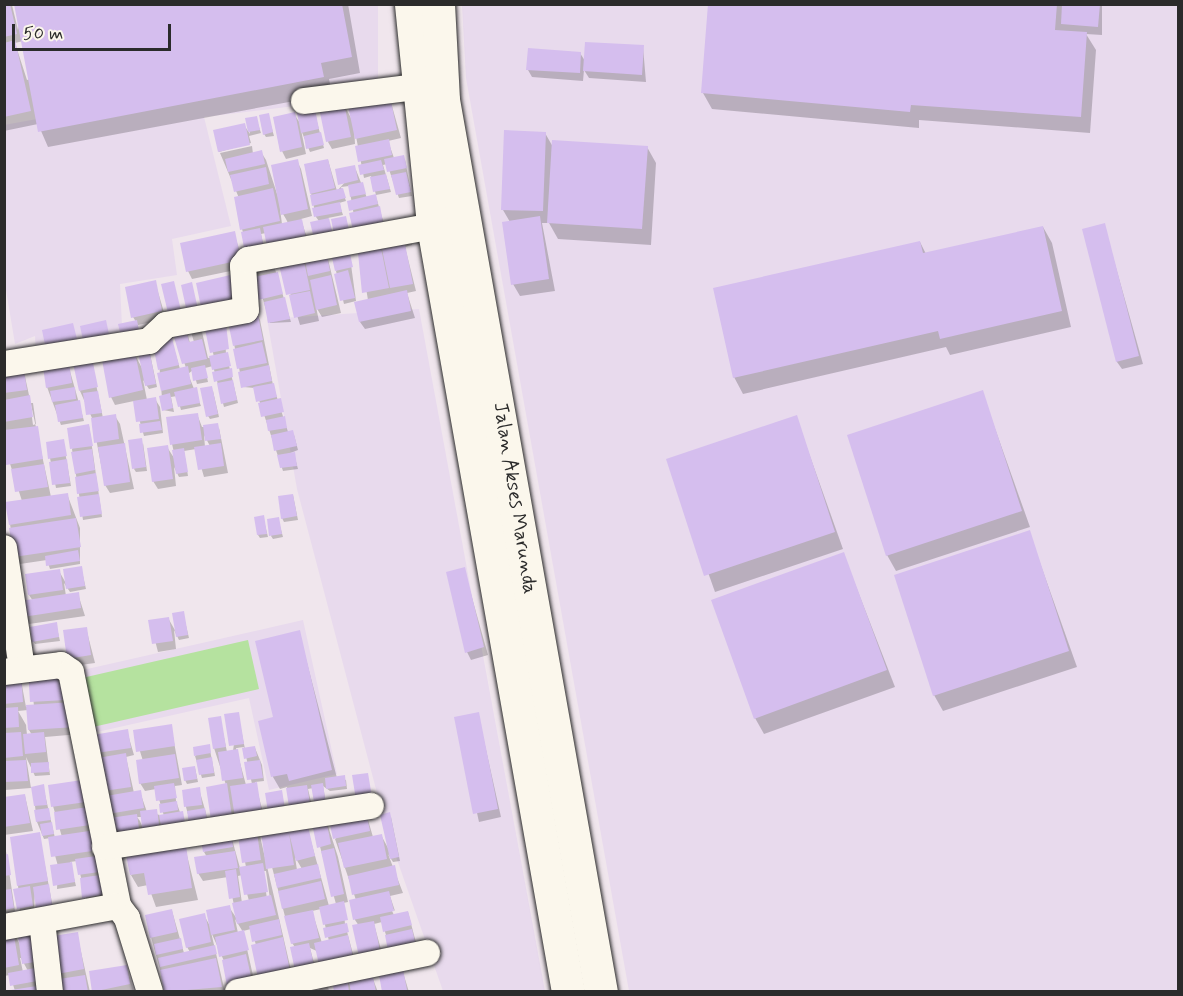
<!DOCTYPE html>
<html>
<head>
<meta charset="utf-8">
<style>
  body { margin:0 }
  #map { position:relative; width:1183px; height:996px; overflow:hidden; background:#f0e6ed; font-family:Mynerve,sans-serif }
  div>[style] { position:absolute }
  .built>* { inset:0; background:#e8daed }
  .green>* { inset:0; background:#b5e29f }
  .shadow>* { inset:0; background:#0003 }
  .building>* { inset:0; background:#d5beee }
  .roads { filter:drop-shadow(0 0 2px #2b2b2b) drop-shadow(0 0 2px #2b2b2b) }
  .street>* { height:26px; margin:-13px; padding:0 13px; transform-origin:13px; border-radius:13px; background:#fbf7ec }
  .primary>* { height:33px; margin:-16.5px; padding:0 16.5px; transform-origin:16.5px; border-radius:16.5px; background:#fbf7ec }
  span { translate:-50% -50%; white-space:nowrap; text-align:center; line-height:1.15; -webkit-text-stroke:4.5px #fbf7ec; paint-order:stroke }
  .street-label { font-size:20px; color:#2b2b2b }
  .frame { position:absolute; inset:0; border:6px solid #2b2b2b; pointer-events:none }
  .scale { position:absolute; left:12px; top:24px; width:159px; height:27px; box-sizing:border-box; border:3px solid #2b2b2b; border-top:0; padding-left:8px; font-size:18px; line-height:21px; white-space:nowrap; color:#2b2b2b; -webkit-text-stroke:4px #fbf7ec; paint-order:stroke }
</style>
</head>
<body>
<div id="map">
  <div class="built">
    <div style="clip-path:polygon(21px 5px,378px 5px,378px 96px,204px 117px,231px 226px,172px 239px,177px 275px,120px 284px,123px 348px,36px 359px,35px 336px,15px 344px,5px 284px,4px 125px,37px 119px)"></div>
    <div style="clip-path:polygon(462px 5px,1178px 5px,1178px 991px,629px 991px,466px 78px)"></div>
    <div style="clip-path:polygon(419px 309px,545px 991px,443px 991px,387px 831px,297px 489px,267px 319px)"></div>
    <div style="clip-path:polygon(303px 620px,337px 774px,269px 790px,249px 698px,88px 734px,74px 672px)"></div>
  </div>
  <div class="green">
    <div style="clip-path:polygon(248px 640px,259px 689px,93px 727px,82px 678px)"></div>
  </div>
  <div class="shadow">
    <div style="clip-path:polygon(evenodd,4px 4px,12px 5px,18px 30px,23px 4px,348px 4px,360px 73px,329px 79px,332px 94px,48px 147px,38px 124px,4px 131px,4px 4px,23px 41px,30px 79px,27px 80px,15px 43px,23px 41px)"></div>
    <div style="clip-path:polygon(710px 4px,1061px 4px,1064px 9px,1064px 4px,1102px 4px,1102px 35px,1086px 34px,1096px 50px,1090px 133px,919px 120px,919px 128px,712px 109px,703px 93px)"></div>
    <div style="clip-path:polygon(643px 47px,646px 82px,589px 78px,584px 70px,583px 81px,532px 77px,528px 70px,580px 53px,585px 61px)"></div>
    <div style="clip-path:polygon(390px 99px,401px 138px,388px 141px,394px 158px,405px 160px,412px 196px,399px 198px,387px 164px,383px 165px,391px 192px,376px 195px,371px 176px,364px 178px,354px 126px,355px 144px,332px 149px,328px 142px,344px 105px,351px 118px)"></div>
    <div style="clip-path:polygon(314px 111px,324px 148px,310px 152px,301px 130px,306px 154px,286px 159px,282px 151px,294px 114px,300px 123px)"></div>
    <div style="clip-path:polygon(268px 115px,274px 136px,266px 137px,264px 134px)"></div>
    <div style="clip-path:polygon(256px 118px,261px 133px,249px 136px,251px 143px,219px 152px,215px 131px,244px 125px,250px 134px,247px 119px)"></div>
    <div style="clip-path:polygon(545px 133px,553px 147px,647px 147px,656px 163px,651px 245px,558px 239px,549px 223px,542px 223px,555px 291px,520px 296px,513px 284px,510px 222px,503px 210px)"></div>
    <div style="clip-path:polygon(evenodd,252px 146px,253px 154px,261px 152px,266px 160px,280px 203px,297px 161px,301px 169px,312px 216px,301px 219px,311px 251px,327px 255px,341px 313px,322px 317px,316px 307px,319px 321px,300px 325px,279px 257px,272px 259px,291px 322px,270px 323px,242px 229px,239px 198px,220px 153px,252px 146px,280px 209px,286px 219px,288px 223px,282px 224px,280px 209px,252px 146px,266px 233px,273px 256px,266px 258px,261px 234px,266px 233px)"></div>
    <div style="clip-path:polygon(328px 160px,337px 191px,356px 170px,367px 198px,377px 200px,388px 238px,411px 238px,412px 245px,405px 247px,416px 291px,407px 293px,415px 318px,365px 329px,360px 322px,368px 300px,349px 186px,341px 187px,346px 201px,339px 203px,343px 215px,328px 218px,335px 243px,316px 217px,311px 193px)"></div>
    <div style="clip-path:polygon(1104px 225px,1143px 364px,1122px 369px,1117px 362px)"></div>
    <div style="clip-path:polygon(1043px 227px,1052px 243px,1071px 327px,950px 355px,946px 347px,743px 394px,734px 377px,920px 242px,926px 254px)"></div>
    <div style="clip-path:polygon(234px 233px,245px 268px,192px 279px,188px 271px)"></div>
    <div style="clip-path:polygon(349px 250px,356px 301px,344px 304px,336px 271px)"></div>
    <div style="clip-path:polygon(238px 275px,249px 313px,256px 312px,260px 320px,273px 385px,288px 432px,294px 435px,298px 450px,283px 456px,294px 454px,298px 469px,283px 471px,255px 388px,243px 387px,228px 315px,223px 316px,226px 353px,238px 403px,224px 407px,213px 366px,205px 368px,208px 382px,197px 384px,193px 370px,188px 374px,201px 406px,181px 410px,177px 396px,171px 397px,174px 412px,163px 410px,157px 338px,170px 335px,180px 369px,186px 368px,173px 328px,185px 325px,190px 343px,194px 342px,189px 325px,200px 323px,208px 358px,214px 357px,197px 284px)"></div>
    <div style="clip-path:polygon(155px 282px,166px 319px,138px 325px,133px 317px)"></div>
    <div style="clip-path:polygon(150px 354px,157px 387px,149px 389px,143px 380px,147px 400px,155px 399px,160px 407px,163px 433px,144px 436px,134px 401px,115px 405px,111px 397px,135px 355px,142px 368px)"></div>
    <div style="clip-path:polygon(91px 360px,103px 418px,115px 416px,120px 424px,134px 489px,110px 493px,105px 485px,92px 418px,80px 391px)"></div>
    <div style="clip-path:polygon(68px 364px,84px 421px,61px 425px,47px 387px)"></div>
    <div style="clip-path:polygon(evenodd,24px 372px,51px 497px,67px 494px,80px 528px,80px 564px,50px 569px,47px 560px,20px 564px,15px 557px,10px 524px,22px 501px,4px 445px,4px 375px,24px 372px,30px 403px,33px 403px,36px 424px,33px 425px,30px 403px)"></div>
    <div style="clip-path:polygon(213px 391px,219px 417px,210px 419px,208px 416px)"></div>
    <div style="clip-path:polygon(982px 392px,1030px 527px,896px 571px,887px 555px)"></div>
    <div style="clip-path:polygon(evenodd,197px 414px,202px 427px,219px 428px,228px 473px,204px 477px,196px 449px,184px 451px,188px 476px,179px 477px,174px 467px,176px 486px,158px 489px,153px 481px,167px 447px,176px 461px,172px 444px,197px 414px,204px 435px,210px 446px,205px 447px,204px 435px)"></div>
    <div style="clip-path:polygon(796px 417px,843px 549px,715px 592px,668px 460px)"></div>
    <div style="clip-path:polygon(89px 426px,102px 517px,83px 520px,72px 449px)"></div>
    <div style="clip-path:polygon(63px 440px,71px 486px,56px 488px,50px 458px)"></div>
    <div style="clip-path:polygon(143px 443px,147px 471px,136px 472px,134px 469px)"></div>
    <div style="clip-path:polygon(293px 495px,298px 520px,284px 522px,282px 518px)"></div>
    <div style="clip-path:polygon(263px 517px,268px 537px,260px 538px,258px 535px)"></div>
    <div style="clip-path:polygon(278px 519px,283px 537px,273px 539px,271px 536px)"></div>
    <div style="clip-path:polygon(1029px 532px,1077px 667px,943px 711px,934px 695px)"></div>
    <div style="clip-path:polygon(843px 553px,895px 687px,764px 734px,755px 718px)"></div>
    <div style="clip-path:polygon(81px 567px,86px 589px,70px 592px,64px 583px,66px 596px,78px 594px,85px 616px,29px 624px,24px 617px,33px 601px,29px 595px,59px 571px,67px 585px)"></div>
    <div style="clip-path:polygon(464px 569px,488px 655px,471px 660px,467px 652px)"></div>
    <div style="clip-path:polygon(4px 592px,18px 662px,4px 664px)"></div>
    <div style="clip-path:polygon(183px 613px,189px 638px,179px 640px,174px 630px,176px 649px,158px 652px,150px 621px,168px 618px,176px 632px)"></div>
    <div style="clip-path:polygon(56px 624px,60px 641px,35px 644px,33px 641px)"></div>
    <div style="clip-path:polygon(86px 628px,95px 663px,73px 666px,65px 632px)"></div>
    <div style="clip-path:polygon(evenodd,299px 632px,337px 778px,346px 780px,347px 789px,330px 791px,323px 786px,327px 809px,313px 788px,308px 789px,315px 819px,326px 820px,338px 857px,348px 902px,343px 903px,345px 924px,357px 969px,310px 948px,318px 978px,292px 943px,263px 833px,307px 827px,329px 906px,336px 904px,312px 818px,291px 813px,287px 787px,280px 789px,273px 777px,275px 719px,299px 632px,295px 857px,302px 869px,297px 870px,295px 857px,299px 632px,321px 909px,329px 941px,322px 943px,312px 911px,321px 909px)"></div>
    <div style="clip-path:polygon(evenodd,63px 668px,80px 734px,45px 737px,50px 775px,35px 776px,26px 757px,31px 788px,5px 790px,4px 676px,20px 675px,26px 707px,34px 706px,30px 670px,63px 668px,28px 710px,29px 730px,18px 711px,28px 710px,63px 668px,26px 725px,32px 735px,27px 735px,26px 725px)"></div>
    <div style="clip-path:polygon(evenodd,238px 714px,245px 749px,255px 748px,262px 765px,264px 781px,255px 782px,267px 828px,260px 836px,293px 979px,256px 945px,251px 929px,243px 931px,256px 989px,224px 961px,211px 932px,225px 992px,166px 992px,151px 937px,172px 911px,184px 953px,190px 952px,187px 947px,204px 915px,210px 926px,229px 907px,237px 919px,228px 877px,203px 881px,198px 873px,207px 857px,204px 852px,230px 832px,240px 868px,246px 867px,239px 831px,217px 827px,226px 785px,214px 748px,220px 718px,227px 752px,233px 751px,238px 714px,244px 747px,252px 784px,246px 785px,236px 748px,244px 747px,238px 714px,263px 871px,266px 871px,270px 899px,267px 899px,263px 871px,238px 714px,242px 875px,249px 901px,242px 903px,238px 876px,242px 875px,238px 714px,235px 919px,243px 932px,238px 933px,235px 919px)"></div>
    <div style="clip-path:polygon(478px 714px,501px 817px,479px 822px,456px 718px)"></div>
    <div style="clip-path:polygon(evenodd,171px 726px,182px 785px,175px 786px,176px 801px,187px 832px,165px 835px,160px 825px,161px 836px,113px 848px,91px 753px,127px 731px,134px 755px,126px 757px,134px 793px,140px 792px,147px 812px,164px 816px,156px 789px,145px 791px,140px 783px,143px 761px,134px 732px,171px 726px,137px 817px,142px 817px,143px 828px,140px 821px,137px 817px)"></div>
    <div style="clip-path:polygon(209px 745px,215px 776px,202px 778px,195px 756px)"></div>
    <div style="clip-path:polygon(195px 768px,198px 782px,187px 784px,185px 780px)"></div>
    <div style="clip-path:polygon(81px 782px,112px 902px,88px 906px,77px 861px,70px 862px,76px 886px,57px 889px,58px 866px,50px 838px,44px 839px,37px 822px,35px 806px,43px 786px,55px 838px,62px 837px,53px 806px)"></div>
    <div style="clip-path:polygon(199px 789px,206px 813px,209px 830px,192px 829px,186px 807px,183px 791px)"></div>
    <div style="clip-path:polygon(25px 796px,33px 831px,4px 835px,4px 799px)"></div>
    <div style="clip-path:polygon(366px 813px,373px 837px,381px 835px,388px 848px,391px 817px,400px 861px,393px 862px,388px 854px,403px 893px,390px 896px,395px 911px,389px 905px,394px 915px,408px 912px,420px 958px,386px 935px,382px 922px,374px 924px,385px 964px,355px 920px,351px 901px,356px 900px,335px 839px)"></div>
    <div style="clip-path:polygon(39px 834px,53px 908px,39px 910px,35px 891px,34px 909px,20px 912px,18px 885px)"></div>
    <div style="clip-path:polygon(4px 838px,15px 911px,4px 913px,6px 856px)"></div>
    <div style="clip-path:polygon(185px 847px,198px 900px,156px 907px,148px 885px,138px 887px,131px 875px)"></div>
    <div style="clip-path:polygon(evenodd,36px 929px,39px 992px,15px 991px,10px 975px,4px 976px,4px 933px,13px 932px,21px 946px,36px 929px,20px 958px,21px 958px,28px 971px,23px 972px,20px 958px)"></div>
    <div style="clip-path:polygon(77px 934px,90px 992px,56px 992px,54px 974px)"></div>
    <div style="clip-path:polygon(401px 966px,409px 992px,384px 992px)"></div>
    <div style="clip-path:polygon(127px 967px,134px 992px,94px 992px)"></div>
    <div style="clip-path:polygon(371px 974px,378px 992px,336px 992px,346px 978px,351px 987px)"></div>
    <div style="clip-path:polygon(318px 984px,328px 986px,329px 992px,320px 992px)"></div>
  </div>
  <div class="building">
    <div style="clip-path:polygon(4px 4px,10px 4px,17px 34px,4px 37px)"></div>
    <div style="clip-path:polygon(14px 4px,342px 4px,352px 57px,321px 63px,324px 77px,38px 132px)"></div>
    <div style="clip-path:polygon(708px 4px,1057px 4px,1055px 30px,1087px 32px,1081px 117px,911px 105px,910px 112px,701px 93px)"></div>
    <div style="clip-path:polygon(1062px 4px,1100px 4px,1098px 27px,1061px 24px)"></div>
    <div style="clip-path:polygon(15px 40px,31px 111px,4px 117px,4px 43px)"></div>
    <div style="clip-path:polygon(585px 42px,644px 45px,642px 75px,583px 71px)"></div>
    <div style="clip-path:polygon(528px 48px,581px 52px,580px 73px,526px 70px)"></div>
    <div style="clip-path:polygon(390px 97px,397px 130px,355px 139px,348px 106px)"></div>
    <div style="clip-path:polygon(344px 103px,351px 137px,326px 142px,319px 108px)"></div>
    <div style="clip-path:polygon(315px 109px,319px 129px,301px 133px,297px 113px)"></div>
    <div style="clip-path:polygon(295px 112px,302px 147px,280px 152px,273px 117px)"></div>
    <div style="clip-path:polygon(269px 113px,273px 132px,263px 135px,259px 115px)"></div>
    <div style="clip-path:polygon(257px 116px,260px 130px,248px 132px,245px 118px)"></div>
    <div style="clip-path:polygon(245px 123px,250px 145px,218px 152px,213px 130px)"></div>
    <div style="clip-path:polygon(504px 130px,546px 132px,543px 211px,501px 210px)"></div>
    <div style="clip-path:polygon(321px 132px,324px 145px,306px 149px,304px 136px)"></div>
    <div style="clip-path:polygon(389px 139px,392px 155px,358px 162px,355px 146px)"></div>
    <div style="clip-path:polygon(552px 140px,648px 146px,642px 229px,547px 223px)"></div>
    <div style="clip-path:polygon(262px 150px,265px 164px,228px 172px,225px 159px)"></div>
    <div style="clip-path:polygon(404px 155px,407px 168px,387px 172px,384px 159px)"></div>
    <div style="clip-path:polygon(298px 159px,308px 209px,281px 215px,271px 165px)"></div>
    <div style="clip-path:polygon(328px 159px,335px 188px,310px 194px,304px 164px)"></div>
    <div style="clip-path:polygon(381px 160px,384px 170px,360px 175px,358px 165px)"></div>
    <div style="clip-path:polygon(355px 165px,358px 180px,338px 185px,335px 169px)"></div>
    <div style="clip-path:polygon(266px 167px,269px 184px,234px 192px,230px 175px)"></div>
    <div style="clip-path:polygon(406px 172px,411px 192px,396px 195px,391px 175px)"></div>
    <div style="clip-path:polygon(386px 174px,390px 189px,373px 192px,370px 177px)"></div>
    <div style="clip-path:polygon(363px 182px,366px 194px,350px 197px,348px 185px)"></div>
    <div style="clip-path:polygon(273px 188px,280px 221px,240px 230px,234px 197px)"></div>
    <div style="clip-path:polygon(343px 188px,346px 198px,312px 206px,310px 195px)"></div>
    <div style="clip-path:polygon(376px 194px,378px 204px,349px 211px,347px 201px)"></div>
    <div style="clip-path:polygon(340px 202px,342px 212px,314px 217px,312px 208px)"></div>
    <div style="clip-path:polygon(380px 206px,385px 233px,355px 239px,349px 213px)"></div>
    <div style="clip-path:polygon(346px 216px,350px 235px,335px 239px,331px 219px)"></div>
    <div style="clip-path:polygon(540px 216px,549px 279px,511px 285px,502px 222px)"></div>
    <div style="clip-path:polygon(329px 218px,334px 239px,315px 243px,310px 222px)"></div>
    <div style="clip-path:polygon(302px 219px,307px 243px,268px 251px,263px 227px)"></div>
    <div style="clip-path:polygon(1105px 223px,1139px 356px,1116px 362px,1082px 229px)"></div>
    <div style="clip-path:polygon(1043px 226px,1062px 311px,940px 339px,938px 331px,733px 378px,713px 288px,920px 241px,923px 253px)"></div>
    <div style="clip-path:polygon(260px 228px,265px 253px,246px 258px,241px 232px)"></div>
    <div style="clip-path:polygon(235px 231px,241px 260px,186px 272px,180px 243px)"></div>
    <div style="clip-path:polygon(357px 243px,381px 248px,389px 288px,362px 293px)"></div>
    <div style="clip-path:polygon(405px 244px,413px 284px,390px 288px,382px 249px)"></div>
    <div style="clip-path:polygon(348px 245px,353px 267px,335px 271px,330px 249px)"></div>
    <div style="clip-path:polygon(326px 250px,330px 271px,308px 276px,304px 255px)"></div>
    <div style="clip-path:polygon(302px 251px,310px 290px,286px 295px,277px 256px)"></div>
    <div style="clip-path:polygon(348px 270px,355px 298px,340px 301px,334px 274px)"></div>
    <div style="clip-path:polygon(278px 272px,283px 294px,258px 300px,254px 277px)"></div>
    <div style="clip-path:polygon(239px 273px,245px 303px,202px 312px,196px 283px)"></div>
    <div style="clip-path:polygon(331px 275px,337px 305px,316px 310px,310px 280px)"></div>
    <div style="clip-path:polygon(156px 280px,162px 311px,131px 318px,125px 287px)"></div>
    <div style="clip-path:polygon(174px 281px,182px 315px,169px 317px,161px 284px)"></div>
    <div style="clip-path:polygon(192px 282px,199px 314px,188px 317px,181px 285px)"></div>
    <div style="clip-path:polygon(407px 290px,411px 311px,359px 322px,354px 302px)"></div>
    <div style="clip-path:polygon(310px 291px,315px 313px,294px 318px,289px 295px)"></div>
    <div style="clip-path:polygon(285px 297px,290px 319px,268px 323px,264px 302px)"></div>
    <div style="clip-path:polygon(257px 310px,263px 340px,233px 346px,227px 317px)"></div>
    <div style="clip-path:polygon(225px 316px,229px 349px,210px 353px,203px 320px)"></div>
    <div style="clip-path:polygon(106px 320px,110px 339px,84px 345px,80px 326px)"></div>
    <div style="clip-path:polygon(137px 320px,140px 336px,122px 340px,118px 324px)"></div>
    <div style="clip-path:polygon(73px 323px,78px 343px,46px 350px,42px 330px)"></div>
    <div style="clip-path:polygon(185px 323px,189px 342px,202px 339px,207px 359px,182px 364px,171px 327px)"></div>
    <div style="clip-path:polygon(171px 334px,179px 365px,158px 370px,154px 350px)"></div>
    <div style="clip-path:polygon(262px 342px,267px 363px,237px 369px,233px 349px)"></div>
    <div style="clip-path:polygon(149px 349px,156px 384px,145px 386px,138px 352px)"></div>
    <div style="clip-path:polygon(228px 352px,231px 366px,212px 370px,209px 356px)"></div>
    <div style="clip-path:polygon(135px 353px,143px 390px,109px 398px,102px 360px)"></div>
    <div style="clip-path:polygon(92px 358px,98px 387px,79px 391px,73px 363px)"></div>
    <div style="clip-path:polygon(69px 363px,72px 383px,46px 388px,43px 367px)"></div>
    <div style="clip-path:polygon(205px 365px,208px 378px,193px 381px,191px 368px)"></div>
    <div style="clip-path:polygon(269px 365px,272px 381px,241px 388px,238px 372px)"></div>
    <div style="clip-path:polygon(188px 366px,191px 384px,161px 391px,157px 373px)"></div>
    <div style="clip-path:polygon(232px 368px,233px 377px,214px 382px,212px 372px)"></div>
    <div style="clip-path:polygon(24px 370px,27px 390px,4px 393px,4px 373px)"></div>
    <div style="clip-path:polygon(233px 380px,237px 400px,221px 404px,217px 383px)"></div>
    <div style="clip-path:polygon(274px 383px,277px 397px,256px 402px,253px 387px)"></div>
    <div style="clip-path:polygon(212px 386px,218px 414px,206px 417px,200px 388px)"></div>
    <div style="clip-path:polygon(75px 387px,76px 399px,52px 402px,50px 391px)"></div>
    <div style="clip-path:polygon(197px 387px,200px 403px,178px 407px,174px 392px)"></div>
    <div style="clip-path:polygon(983px 390px,1022px 511px,886px 556px,847px 435px)"></div>
    <div style="clip-path:polygon(98px 391px,102px 413px,86px 415px,83px 393px)"></div>
    <div style="clip-path:polygon(170px 393px,173px 408px,162px 411px,159px 396px)"></div>
    <div style="clip-path:polygon(30px 395px,33px 417px,4px 422px,4px 400px)"></div>
    <div style="clip-path:polygon(156px 397px,159px 419px,136px 422px,133px 401px)"></div>
    <div style="clip-path:polygon(281px 398px,284px 412px,261px 417px,258px 403px)"></div>
    <div style="clip-path:polygon(80px 400px,83px 418px,58px 422px,55px 405px)"></div>
    <div style="clip-path:polygon(198px 413px,202px 440px,170px 445px,166px 417px)"></div>
    <div style="clip-path:polygon(116px 414px,119px 439px,94px 443px,91px 418px)"></div>
    <div style="clip-path:polygon(797px 415px,835px 532px,704px 576px,666px 459px)"></div>
    <div style="clip-path:polygon(285px 416px,287px 428px,268px 431px,266px 420px)"></div>
    <div style="clip-path:polygon(160px 421px,162px 430px,140px 433px,139px 424px)"></div>
    <div style="clip-path:polygon(218px 423px,221px 439px,205px 441px,203px 425px)"></div>
    <div style="clip-path:polygon(89px 424px,93px 446px,70px 449px,67px 428px)"></div>
    <div style="clip-path:polygon(38px 426px,43px 459px,6px 465px,4px 430px)"></div>
    <div style="clip-path:polygon(293px 430px,297px 446px,274px 451px,271px 435px)"></div>
    <div style="clip-path:polygon(142px 438px,146px 467px,132px 469px,128px 440px)"></div>
    <div style="clip-path:polygon(64px 439px,67px 456px,48px 459px,46px 442px)"></div>
    <div style="clip-path:polygon(125px 443px,130px 482px,104px 486px,98px 447px)"></div>
    <div style="clip-path:polygon(221px 443px,224px 466px,198px 470px,194px 447px)"></div>
    <div style="clip-path:polygon(168px 445px,173px 479px,152px 482px,147px 448px)"></div>
    <div style="clip-path:polygon(184px 448px,188px 472px,176px 474px,172px 450px)"></div>
    <div style="clip-path:polygon(92px 449px,95px 470px,75px 474px,71px 452px)"></div>
    <div style="clip-path:polygon(295px 452px,297px 466px,280px 468px,277px 455px)"></div>
    <div style="clip-path:polygon(67px 459px,70px 483px,52px 485px,49px 462px)"></div>
    <div style="clip-path:polygon(44px 464px,48px 487px,15px 492px,11px 469px)"></div>
    <div style="clip-path:polygon(96px 473px,99px 491px,77px 494px,75px 477px)"></div>
    <div style="clip-path:polygon(68px 493px,71px 515px,9px 525px,5px 502px)"></div>
    <div style="clip-path:polygon(99px 494px,102px 514px,80px 517px,77px 497px)"></div>
    <div style="clip-path:polygon(293px 494px,297px 516px,281px 519px,278px 496px)"></div>
    <div style="clip-path:polygon(264px 515px,267px 534px,257px 535px,254px 517px)"></div>
    <div style="clip-path:polygon(279px 517px,282px 534px,269px 536px,267px 519px)"></div>
    <div style="clip-path:polygon(76px 518px,81px 547px,14px 557px,9px 528px)"></div>
    <div style="clip-path:polygon(1030px 530px,1069px 651px,933px 696px,894px 575px)"></div>
    <div style="clip-path:polygon(78px 550px,80px 561px,46px 566px,45px 556px)"></div>
    <div style="clip-path:polygon(844px 552px,887px 670px,754px 719px,711px 600px)"></div>
    <div style="clip-path:polygon(82px 566px,85px 586px,66px 589px,63px 569px)"></div>
    <div style="clip-path:polygon(465px 567px,484px 647px,465px 653px,446px 572px)"></div>
    <div style="clip-path:polygon(60px 569px,63px 590px,28px 595px,25px 574px)"></div>
    <div style="clip-path:polygon(79px 592px,81px 608px,23px 617px,20px 601px)"></div>
    <div style="clip-path:polygon(184px 611px,188px 635px,176px 637px,172px 613px)"></div>
    <div style="clip-path:polygon(169px 617px,173px 641px,152px 644px,148px 620px)"></div>
    <div style="clip-path:polygon(57px 622px,59px 637px,32px 642px,30px 627px)"></div>
    <div style="clip-path:polygon(87px 627px,91px 655px,67px 659px,63px 630px)"></div>
    <div style="clip-path:polygon(300px 630px,332px 770px,289px 781px,287px 774px,271px 777px,258px 721px,273px 717px,255px 641px)"></div>
    <div style="clip-path:polygon(63px 666px,66px 700px,30px 702px,28px 669px)"></div>
    <div style="clip-path:polygon(21px 674px,23px 702px,4px 704px,4px 675px)"></div>
    <div style="clip-path:polygon(74px 702px,76px 727px,28px 730px,26px 705px)"></div>
    <div style="clip-path:polygon(18px 707px,19px 727px,4px 728px,4px 708px)"></div>
    <div style="clip-path:polygon(239px 712px,244px 744px,229px 746px,224px 714px)"></div>
    <div style="clip-path:polygon(479px 712px,498px 809px,473px 814px,454px 717px)"></div>
    <div style="clip-path:polygon(221px 716px,226px 747px,213px 749px,208px 718px)"></div>
    <div style="clip-path:polygon(172px 724px,175px 746px,136px 752px,133px 730px)"></div>
    <div style="clip-path:polygon(128px 729px,131px 748px,89px 754px,87px 736px)"></div>
    <div style="clip-path:polygon(21px 732px,23px 756px,4px 758px,4px 733px)"></div>
    <div style="clip-path:polygon(44px 732px,46px 752px,25px 754px,23px 734px)"></div>
    <div style="clip-path:polygon(210px 744px,211px 753px,194px 756px,193px 747px)"></div>
    <div style="clip-path:polygon(255px 746px,257px 756px,244px 759px,242px 748px)"></div>
    <div style="clip-path:polygon(238px 749px,243px 778px,222px 781px,218px 752px)"></div>
    <div style="clip-path:polygon(126px 753px,131px 787px,97px 792px,92px 759px)"></div>
    <div style="clip-path:polygon(175px 754px,179px 778px,139px 784px,136px 760px)"></div>
    <div style="clip-path:polygon(212px 757px,214px 773px,199px 775px,196px 760px)"></div>
    <div style="clip-path:polygon(26px 760px,28px 781px,4px 782px,4px 761px)"></div>
    <div style="clip-path:polygon(260px 760px,263px 778px,247px 780px,244px 762px)"></div>
    <div style="clip-path:polygon(49px 762px,49px 772px,31px 773px,31px 763px)"></div>
    <div style="clip-path:polygon(195px 766px,197px 779px,184px 781px,182px 768px)"></div>
    <div style="clip-path:polygon(368px 773px,372px 797px,356px 800px,352px 775px)"></div>
    <div style="clip-path:polygon(345px 775px,346px 786px,326px 789px,325px 778px)"></div>
    <div style="clip-path:polygon(82px 780px,86px 802px,51px 807px,48px 785px)"></div>
    <div style="clip-path:polygon(257px 782px,263px 821px,236px 824px,230px 786px)"></div>
    <div style="clip-path:polygon(174px 783px,177px 798px,156px 801px,154px 786px)"></div>
    <div style="clip-path:polygon(227px 783px,232px 817px,211px 820px,206px 787px)"></div>
    <div style="clip-path:polygon(323px 783px,326px 806px,315px 808px,311px 785px)"></div>
    <div style="clip-path:polygon(44px 784px,47px 805px,34px 806px,31px 787px)"></div>
    <div style="clip-path:polygon(307px 785px,311px 810px,290px 813px,286px 788px)"></div>
    <div style="clip-path:polygon(200px 787px,202px 805px,184px 807px,182px 790px)"></div>
    <div style="clip-path:polygon(141px 790px,144px 808px,108px 814px,106px 796px)"></div>
    <div style="clip-path:polygon(282px 790px,286px 815px,269px 818px,265px 793px)"></div>
    <div style="clip-path:polygon(25px 794px,30px 823px,4px 827px,4px 797px)"></div>
    <div style="clip-path:polygon(177px 801px,178px 810px,160px 813px,159px 804px)"></div>
    <div style="clip-path:polygon(88px 807px,90px 825px,56px 830px,54px 812px)"></div>
    <div style="clip-path:polygon(49px 808px,51px 820px,36px 822px,34px 810px)"></div>
    <div style="clip-path:polygon(205px 808px,208px 827px,190px 830px,187px 811px)"></div>
    <div style="clip-path:polygon(157px 809px,160px 832px,143px 835px,140px 811px)"></div>
    <div style="clip-path:polygon(183px 811px,186px 829px,162px 832px,159px 815px)"></div>
    <div style="clip-path:polygon(366px 812px,370px 831px,333px 839px,329px 820px)"></div>
    <div style="clip-path:polygon(390px 812px,399px 857px,390px 859px,380px 815px)"></div>
    <div style="clip-path:polygon(137px 814px,140px 836px,107px 841px,103px 819px)"></div>
    <div style="clip-path:polygon(325px 815px,331px 844px,317px 848px,311px 818px)"></div>
    <div style="clip-path:polygon(52px 822px,54px 834px,42px 836px,40px 824px)"></div>
    <div style="clip-path:polygon(256px 826px,261px 860px,242px 863px,237px 829px)"></div>
    <div style="clip-path:polygon(308px 826px,315px 856px,296px 861px,289px 833px,294px 865px,266px 869px,261px 832px)"></div>
    <div style="clip-path:polygon(96px 830px,99px 850px,51px 857px,48px 837px)"></div>
    <div style="clip-path:polygon(231px 831px,233px 847px,203px 852px,200px 835px)"></div>
    <div style="clip-path:polygon(40px 832px,48px 881px,17px 886px,10px 837px)"></div>
    <div style="clip-path:polygon(382px 834px,387px 859px,344px 868px,338px 843px)"></div>
    <div style="clip-path:polygon(186px 845px,192px 888px,148px 895px,144px 873px,130px 875px,126px 855px)"></div>
    <div style="clip-path:polygon(334px 848px,344px 894px,331px 897px,321px 851px)"></div>
    <div style="clip-path:polygon(235px 851px,238px 868px,197px 874px,194px 857px)"></div>
    <div style="clip-path:polygon(8px 854px,11px 875px,4px 876px,4px 855px)"></div>
    <div style="clip-path:polygon(103px 855px,106px 871px,78px 875px,75px 859px)"></div>
    <div style="clip-path:polygon(72px 862px,75px 882px,53px 886px,50px 865px)"></div>
    <div style="clip-path:polygon(263px 863px,268px 892px,244px 895px,239px 867px)"></div>
    <div style="clip-path:polygon(318px 864px,321px 878px,277px 888px,274px 874px)"></div>
    <div style="clip-path:polygon(395px 865px,399px 885px,352px 895px,348px 876px)"></div>
    <div style="clip-path:polygon(236px 869px,240px 897px,229px 899px,225px 871px)"></div>
    <div style="clip-path:polygon(106px 874px,109px 894px,82px 898px,80px 878px)"></div>
    <div style="clip-path:polygon(321px 881px,325px 899px,282px 909px,278px 891px)"></div>
    <div style="clip-path:polygon(49px 884px,52px 905px,36px 908px,33px 887px)"></div>
    <div style="clip-path:polygon(30px 886px,33px 906px,17px 909px,13px 889px)"></div>
    <div style="clip-path:polygon(11px 889px,14px 908px,4px 910px,4px 890px)"></div>
    <div style="clip-path:polygon(389px 891px,394px 911px,353px 920px,349px 900px)"></div>
    <div style="clip-path:polygon(271px 895px,276px 915px,237px 924px,232px 903px)"></div>
    <div style="clip-path:polygon(344px 901px,348px 920px,323px 925px,319px 907px)"></div>
    <div style="clip-path:polygon(230px 905px,235px 930px,211px 935px,206px 910px)"></div>
    <div style="clip-path:polygon(172px 909px,177px 932px,150px 938px,145px 915px)"></div>
    <div style="clip-path:polygon(313px 910px,319px 938px,291px 944px,284px 916px)"></div>
    <div style="clip-path:polygon(408px 911px,412px 925px,383px 932px,380px 917px)"></div>
    <div style="clip-path:polygon(205px 913px,211px 942px,186px 948px,179px 919px)"></div>
    <div style="clip-path:polygon(279px 919px,282px 935px,252px 942px,249px 926px)"></div>
    <div style="clip-path:polygon(374px 921px,381px 956px,360px 961px,352px 925px)"></div>
    <div style="clip-path:polygon(347px 923px,349px 932px,325px 938px,323px 928px)"></div>
    <div style="clip-path:polygon(37px 927px,42px 961px,22px 964px,17px 930px)"></div>
    <div style="clip-path:polygon(412px 929px,417px 950px,389px 956px,385px 935px)"></div>
    <div style="clip-path:polygon(13px 930px,19px 965px,4px 968px,4px 932px)"></div>
    <div style="clip-path:polygon(244px 930px,249px 950px,219px 957px,215px 937px)"></div>
    <div style="clip-path:polygon(78px 932px,84px 969px,52px 975px,47px 937px)"></div>
    <div style="clip-path:polygon(348px 935px,354px 961px,320px 969px,314px 943px)"></div>
    <div style="clip-path:polygon(283px 937px,290px 971px,258px 978px,251px 945px)"></div>
    <div style="clip-path:polygon(181px 938px,183px 949px,156px 955px,154px 944px)"></div>
    <div style="clip-path:polygon(309px 943px,315px 970px,296px 975px,290px 947px)"></div>
    <div style="clip-path:polygon(215px 945px,217px 954px,160px 967px,158px 958px)"></div>
    <div style="clip-path:polygon(246px 954px,252px 981px,227px 986px,222px 960px)"></div>
    <div style="clip-path:polygon(216px 958px,222px 987px,164px 992px,160px 970px)"></div>
    <div style="clip-path:polygon(402px 964px,407px 990px,382px 992px,378px 969px)"></div>
    <div style="clip-path:polygon(127px 965px,130px 984px,92px 992px,89px 971px)"></div>
    <div style="clip-path:polygon(35px 968px,37px 981px,10px 986px,8px 973px)"></div>
    <div style="clip-path:polygon(372px 972px,376px 992px,351px 992px,348px 977px)"></div>
    <div style="clip-path:polygon(85px 975px,88px 992px,55px 992px,53px 980px)"></div>
    <div style="clip-path:polygon(347px 976px,349px 992px,334px 992px,332px 979px)"></div>
    <div style="clip-path:polygon(37px 986px,38px 992px,11px 992px,11px 990px)"></div>
  </div>
  <div class="roads">
    <div class="street">
      <div style="left:304px;top:101px;width:113px;rotate:-7.1deg"></div>
      <div style="left:4px;top:364px;width:147px;rotate:-9deg"></div>
      <div style="left:149px;top:341px;width:23px;rotate:-43deg"></div>
      <div style="left:166px;top:325px;width:81px;rotate:-10.6deg"></div>
      <div style="left:246px;top:310px;width:44px;rotate:-93.9deg"></div>
      <div style="left:243px;top:266px;width:8px;rotate:-50deg"></div>
      <div style="left:248px;top:260px;width:188px;rotate:-10.4deg"></div>
      <div style="left:4px;top:548px;width:121px;rotate:81.5deg"></div>
      <div style="left:4px;top:672px;width:57px;rotate:-7deg"></div>
      <div style="left:61px;top:665px;width:12px;rotate:35deg"></div>
      <div style="left:71px;top:672px;width:239px;rotate:78.6deg"></div>
      <div style="left:105px;top:847px;width:269px;rotate:-8.8deg"></div>
      <div style="left:42px;top:921px;width:71px;rotate:83.6deg"></div>
      <div style="left:4px;top:927px;width:116px;rotate:-10.4deg"></div>
      <div style="left:118px;top:906px;width:15px;rotate:53deg"></div>
      <div style="left:127px;top:918px;width:77px;rotate:72.7deg"></div>
      <div style="left:238px;top:992px;width:193px;rotate:-11.7deg"></div>
    </div>
    <div class="primary">
      <div style="left:411px;top:4px;width:223px;rotate:84.3deg"></div>
      <div style="left:433px;top:226px;width:778px;rotate:80deg"></div>
      <div style="left:438px;top:4px;width:96px;rotate:87deg"></div>
      <div style="left:443px;top:100px;width:906px;rotate:79.96deg"></div>
    </div>
  </div>
  <div class="street-label">
    <span style="left:515px;top:498px;rotate:81deg">Jalan Akses Marunda</span>
  </div>
  <div class="frame"></div>
  <div class="scale">50 m</div>
</div>
</body>
</html>
